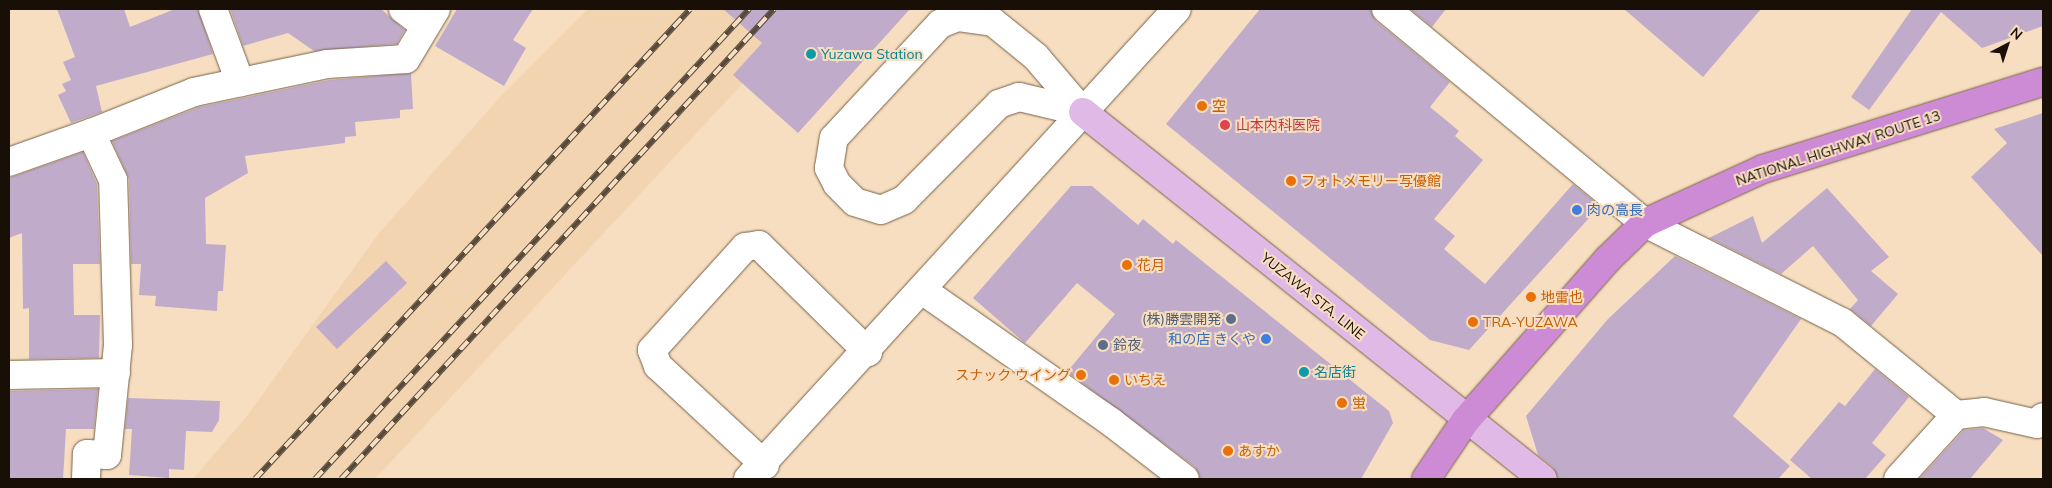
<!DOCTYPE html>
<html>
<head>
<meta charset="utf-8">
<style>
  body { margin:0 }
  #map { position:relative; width:2052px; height:488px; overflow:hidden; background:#f7dec0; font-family:Mulish,"Noto Sans JP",sans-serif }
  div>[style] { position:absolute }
  .built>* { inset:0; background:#f2d4b0 }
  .building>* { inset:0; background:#c0acca }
  .roads { filter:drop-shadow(0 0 1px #766046) drop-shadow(0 0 1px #766046) }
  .minor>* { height:28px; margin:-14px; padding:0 14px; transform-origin:14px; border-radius:14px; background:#fff }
  .major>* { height:28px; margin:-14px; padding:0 14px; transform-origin:14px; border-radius:14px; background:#e1b9e6 }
  .highway>* { height:28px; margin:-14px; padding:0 14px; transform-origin:14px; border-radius:14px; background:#cd8bd6 }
  .rail>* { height:5.5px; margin-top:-2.75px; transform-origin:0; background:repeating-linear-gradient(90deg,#f7dec0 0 11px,#574a3b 0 22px); box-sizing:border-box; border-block:1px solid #574a3b }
  .dots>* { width:14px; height:14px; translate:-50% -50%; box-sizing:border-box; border:2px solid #f7dec0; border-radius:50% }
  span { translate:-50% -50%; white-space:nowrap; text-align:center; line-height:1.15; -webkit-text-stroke:4px #f7dec0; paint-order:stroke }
  .culture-label { font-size:14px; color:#0d838f }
  .left { translate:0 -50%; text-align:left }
  .food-label { font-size:14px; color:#c56008 }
  .right { translate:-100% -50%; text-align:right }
  .health-label { font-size:14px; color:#be3a42 }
  .street-label { font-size:14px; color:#181006 }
  .shop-label { font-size:14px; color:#366cbe }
  .service-label { font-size:14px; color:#4e5e75 }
  .frame { position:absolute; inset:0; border:10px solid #181006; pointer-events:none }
  .north { position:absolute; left:1982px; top:20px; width:50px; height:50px; -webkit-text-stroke:4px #f7dec0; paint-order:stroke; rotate:40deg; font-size:14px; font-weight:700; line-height:20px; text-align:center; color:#181006 }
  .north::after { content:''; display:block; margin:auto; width:18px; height:22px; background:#181006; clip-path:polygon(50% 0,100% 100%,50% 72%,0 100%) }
</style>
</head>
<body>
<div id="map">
  <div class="built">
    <div style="clip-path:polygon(588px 9px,812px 9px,375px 479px,193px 479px,247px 416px,379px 233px,503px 94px)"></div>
  </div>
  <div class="building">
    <div style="clip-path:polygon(57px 9px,124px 9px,130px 27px,175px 9px,198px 9px,213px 54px,96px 86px,102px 112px,71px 123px,58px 95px,66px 91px,62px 84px,71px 80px,63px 62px,75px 57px)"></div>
    <div style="clip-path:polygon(230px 9px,381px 9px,405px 30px,397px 44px,314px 51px,288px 33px,243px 46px)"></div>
    <div style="clip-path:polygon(457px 9px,533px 9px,513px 40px,526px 48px,504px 86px,435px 46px)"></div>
    <div style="clip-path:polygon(723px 9px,910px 9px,798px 133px,733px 75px,762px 43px)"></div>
    <div style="clip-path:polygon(1260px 9px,1371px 9px,1376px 21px,1450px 82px,1430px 107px,1459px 131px,1455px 136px,1483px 160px,1434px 219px,1455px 236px,1444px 249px,1485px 284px,1573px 184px,1600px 206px,1469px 350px,1430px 340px,1166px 124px)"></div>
    <div style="clip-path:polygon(1410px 9px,1446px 9px,1432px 27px)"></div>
    <div style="clip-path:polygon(1624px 9px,1761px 9px,1703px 77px)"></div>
    <div style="clip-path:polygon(1912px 9px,2043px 9px,2043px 26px,1982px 48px,1941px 12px,1869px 110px,1851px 97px)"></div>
    <div style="clip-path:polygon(411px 73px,413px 109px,400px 110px,400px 118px,355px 122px,356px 136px,345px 137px,345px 143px,245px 156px,248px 173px,205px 198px,206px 244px,226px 245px,223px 291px,218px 291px,217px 311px,155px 306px,156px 296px,139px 295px,141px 264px,131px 264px,129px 179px,112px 141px,199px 107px,329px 80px)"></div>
    <div style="clip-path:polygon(2043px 113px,2043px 256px,1971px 177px,2007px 143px,1994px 129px)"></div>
    <div style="clip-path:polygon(83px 152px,97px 184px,100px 264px,73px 264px,74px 315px,100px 315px,99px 358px,29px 359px,29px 308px,23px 309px,22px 233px,9px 238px,9px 178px)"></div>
    <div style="clip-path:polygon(1071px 186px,1092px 186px,1138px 225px,1143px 219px,1173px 244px,1176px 240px,1389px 411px,1393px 423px,1361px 479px,1200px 479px,1195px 467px,1067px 372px,1115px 314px,1077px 283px,1025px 343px,973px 298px)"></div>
    <div style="clip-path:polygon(1827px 188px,1889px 257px,1871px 271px,1898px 294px,1871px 326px,1850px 309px,1858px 300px,1813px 246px,1781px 274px,1709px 238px,1753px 216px,1762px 243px)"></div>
    <div style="clip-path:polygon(1675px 256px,1801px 319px,1733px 416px,1790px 466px,1778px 479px,1558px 479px,1553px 467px,1538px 455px,1526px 416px,1608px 319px)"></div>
    <div style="clip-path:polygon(386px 261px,407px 283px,337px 349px,316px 327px)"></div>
    <div style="clip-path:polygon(1875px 369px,1909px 397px,1872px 443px,1886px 455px,1865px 479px,1812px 479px,1790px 460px,1839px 402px,1845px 406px)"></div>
    <div style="clip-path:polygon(98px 389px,94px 429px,66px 429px,63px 479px,9px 479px,9px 391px)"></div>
    <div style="clip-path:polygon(128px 398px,220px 401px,219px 420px,212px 432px,186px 431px,184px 470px,169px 469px,169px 478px,129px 475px,132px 429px,125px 429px)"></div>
    <div style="clip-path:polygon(1983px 428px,2003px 440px,1970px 479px,1919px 479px,1964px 430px)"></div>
  </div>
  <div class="roads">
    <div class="minor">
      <div style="left:213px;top:9px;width:78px;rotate:69.7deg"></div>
      <div style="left:403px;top:9px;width:26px;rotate:37deg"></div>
      <div style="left:1386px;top:9px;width:336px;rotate:39.6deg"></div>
      <div style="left:1645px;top:223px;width:220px;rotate:26.7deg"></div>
      <div style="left:1842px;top:322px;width:147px;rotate:39.2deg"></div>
      <div style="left:1956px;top:415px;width:86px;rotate:132.2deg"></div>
      <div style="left:957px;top:17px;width:36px;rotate:8deg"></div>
      <div style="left:993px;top:22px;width:55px;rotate:39.1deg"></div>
      <div style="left:1036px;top:57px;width:72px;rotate:49.5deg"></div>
      <div style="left:1083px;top:112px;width:66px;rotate:-166.8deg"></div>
      <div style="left:1019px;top:97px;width:21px;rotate:161deg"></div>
      <div style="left:999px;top:104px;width:135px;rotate:134.7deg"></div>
      <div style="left:904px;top:200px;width:25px;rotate:157deg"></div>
      <div style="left:881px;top:210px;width:27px;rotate:-163deg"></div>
      <div style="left:855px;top:202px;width:25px;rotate:-135deg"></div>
      <div style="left:837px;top:184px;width:18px;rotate:-117deg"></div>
      <div style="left:829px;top:168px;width:30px;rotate:-81deg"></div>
      <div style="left:834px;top:138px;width:156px;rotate:-47.1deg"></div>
      <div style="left:940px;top:24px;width:18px;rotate:-22deg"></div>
      <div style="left:9px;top:162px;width:87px;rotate:-19.5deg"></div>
      <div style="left:922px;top:290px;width:231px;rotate:34.9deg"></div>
      <div style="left:1111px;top:422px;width:93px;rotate:37.6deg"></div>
      <div style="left:9px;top:375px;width:107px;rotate:-1.1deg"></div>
      <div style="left:1956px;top:415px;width:28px;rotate:-6deg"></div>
      <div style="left:1984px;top:412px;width:54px;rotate:12.8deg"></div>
      <div style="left:2037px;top:424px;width:9px;rotate:-49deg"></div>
      <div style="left:765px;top:465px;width:146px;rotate:-137.2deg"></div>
      <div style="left:658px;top:366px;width:17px;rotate:-111deg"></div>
      <div style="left:652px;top:350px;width:139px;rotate:-47.9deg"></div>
      <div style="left:745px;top:247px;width:14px;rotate:-8deg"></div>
      <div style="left:759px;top:245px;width:153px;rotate:44.5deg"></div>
      <div style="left:86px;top:479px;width:25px;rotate:-88deg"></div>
      <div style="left:87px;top:454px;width:20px;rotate:3deg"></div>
      <div style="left:107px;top:455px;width:111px;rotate:-84.3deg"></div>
      <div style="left:118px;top:345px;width:165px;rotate:-91.7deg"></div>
      <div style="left:113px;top:180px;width:52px;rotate:-115.1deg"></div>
      <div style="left:91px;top:133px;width:111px;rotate:-21.7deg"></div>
      <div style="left:194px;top:92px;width:136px;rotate:-11.9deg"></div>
      <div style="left:327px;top:64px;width:79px;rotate:-3.6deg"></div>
      <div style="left:406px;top:59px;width:58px;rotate:-59deg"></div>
      <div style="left:748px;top:479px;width:636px;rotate:-47.61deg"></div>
    </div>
    <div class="major">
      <div style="left:1083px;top:112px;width:588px;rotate:38.58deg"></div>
    </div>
    <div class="highway">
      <div style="left:1426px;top:479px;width:71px;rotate:-55.9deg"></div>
      <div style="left:1466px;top:420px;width:215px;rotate:-48.6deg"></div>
      <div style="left:1608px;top:259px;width:52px;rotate:-44.2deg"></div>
      <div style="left:1645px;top:223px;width:130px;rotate:-24.6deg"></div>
      <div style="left:1763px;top:169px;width:293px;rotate:-17.3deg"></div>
    </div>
  </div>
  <div class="rail">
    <div style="left:255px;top:479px;width:640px;rotate:-47.21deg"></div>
    <div style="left:315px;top:479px;width:640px;rotate:-47.28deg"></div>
    <div style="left:341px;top:479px;width:639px;rotate:-47.35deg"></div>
  </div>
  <div class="dots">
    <div style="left:811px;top:54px;background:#0f9aa8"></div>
    <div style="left:1202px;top:106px;background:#e8710a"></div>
    <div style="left:1225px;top:125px;background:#e0444e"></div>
    <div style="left:1291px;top:181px;background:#e8710a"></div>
    <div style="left:1577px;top:210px;background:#3f7fe0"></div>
    <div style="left:1127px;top:265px;background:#e8710a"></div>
    <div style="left:1531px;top:297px;background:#e8710a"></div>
    <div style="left:1231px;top:319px;background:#5c6f8a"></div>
    <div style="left:1473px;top:322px;background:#e8710a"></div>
    <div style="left:1266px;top:339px;background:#3f7fe0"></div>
    <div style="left:1103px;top:345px;background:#5c6f8a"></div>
    <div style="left:1304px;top:372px;background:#0f9aa8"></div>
    <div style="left:1081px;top:375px;background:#e8710a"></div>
    <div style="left:1114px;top:380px;background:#e8710a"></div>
    <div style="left:1342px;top:403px;background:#e8710a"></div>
    <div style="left:1228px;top:451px;background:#e8710a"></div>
  </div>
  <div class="culture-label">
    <span class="left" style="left:821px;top:54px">Yuzawa Station</span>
    <span class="left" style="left:1314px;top:372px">名店街</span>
  </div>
  <div class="food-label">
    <span class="left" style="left:1212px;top:106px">空</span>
    <span class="left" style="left:1301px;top:181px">フォトメモリー写優館</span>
    <span class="left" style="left:1137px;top:265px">花月</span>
    <span class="left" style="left:1541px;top:297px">地雷也</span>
    <span class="left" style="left:1483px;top:322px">TRA-YUZAWA</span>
    <span class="right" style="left:1071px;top:375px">スナック ウイング</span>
    <span class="left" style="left:1124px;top:380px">いちえ</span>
    <span class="left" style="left:1352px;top:403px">蛍</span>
    <span class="left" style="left:1238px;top:451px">あすか</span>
  </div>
  <div class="health-label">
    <span class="left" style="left:1236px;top:125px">山本内科医院</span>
  </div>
  <div class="street-label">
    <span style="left:1838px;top:148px;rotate:-18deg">NATIONAL HIGHWAY ROUTE 13</span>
    <span style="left:1313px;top:296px;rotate:39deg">YUZAWA STA. LINE</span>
  </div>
  <div class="shop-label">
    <span class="left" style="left:1587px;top:210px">肉の高長</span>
    <span class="right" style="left:1256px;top:339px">和の店 きくや</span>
  </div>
  <div class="service-label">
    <span class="right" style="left:1221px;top:319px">(株)勝雲開発</span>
    <span class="left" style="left:1113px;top:345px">鈴夜</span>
  </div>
  <div class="frame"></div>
  <div class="north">N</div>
</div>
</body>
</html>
